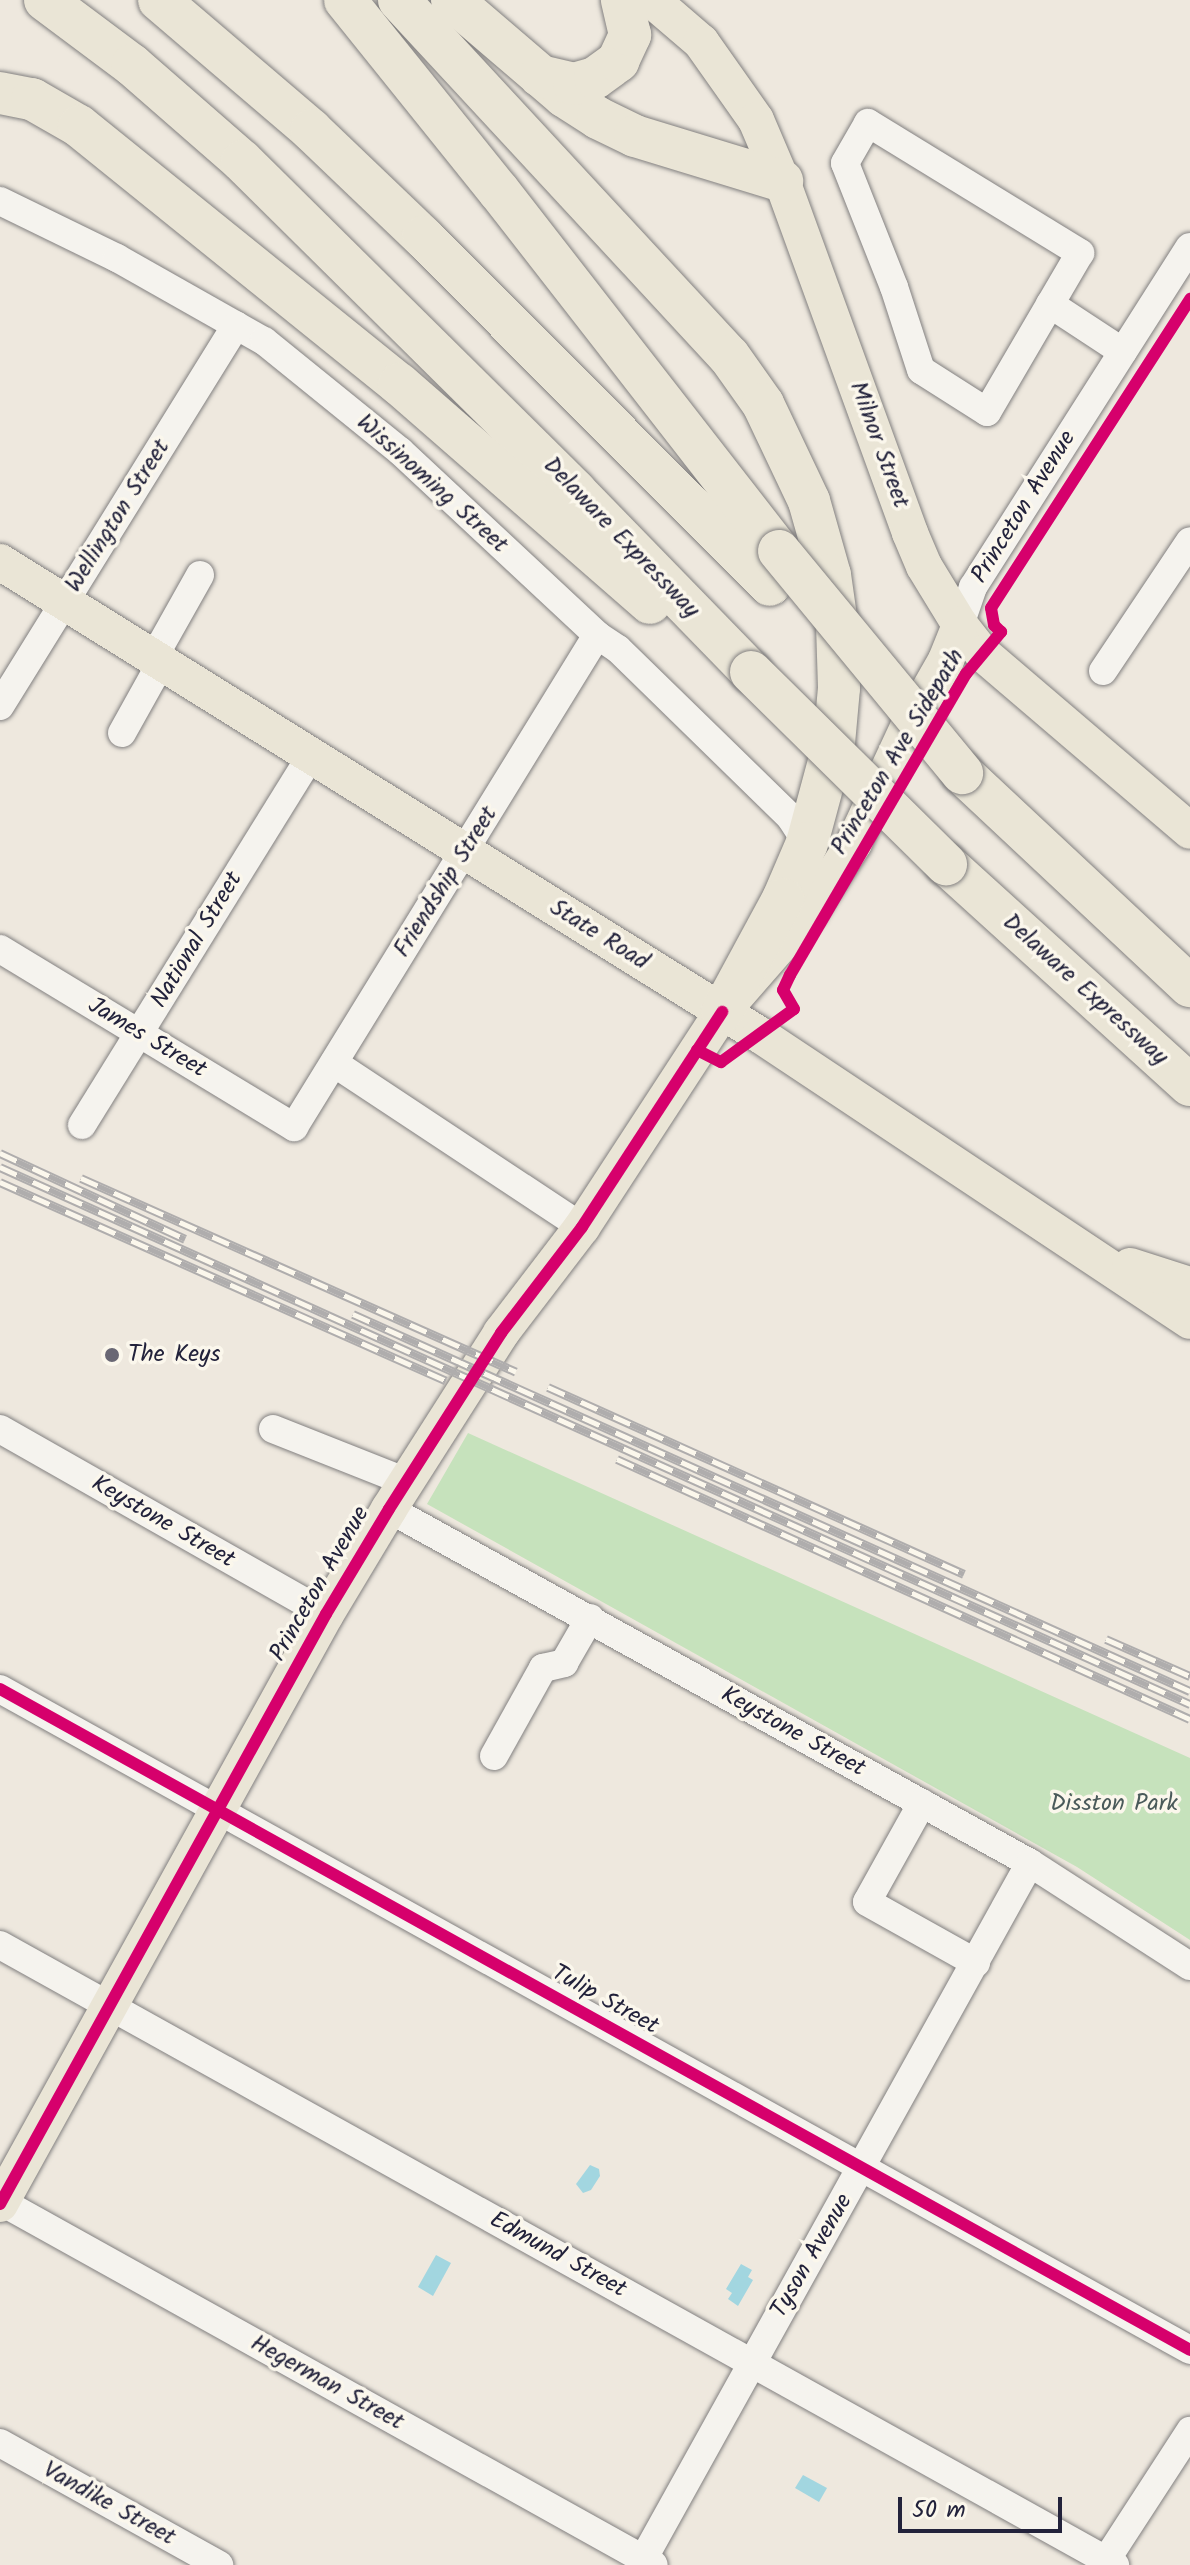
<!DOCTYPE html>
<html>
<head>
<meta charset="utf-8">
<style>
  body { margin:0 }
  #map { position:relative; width:1190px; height:2565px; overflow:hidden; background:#eee8de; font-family:Kalam,sans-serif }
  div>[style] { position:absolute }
  .green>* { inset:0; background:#c6e2bc }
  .water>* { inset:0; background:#a2d6e0 }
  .roads { filter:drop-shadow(0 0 2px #828080) drop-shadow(0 0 2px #828080) }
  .minor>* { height:28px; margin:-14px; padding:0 14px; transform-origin:14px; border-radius:14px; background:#f5f3ee }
  .major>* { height:36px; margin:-18px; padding:0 18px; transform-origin:18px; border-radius:18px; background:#eae5d6 }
  .highway>* { height:42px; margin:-21px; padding:0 21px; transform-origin:21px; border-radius:21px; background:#eae5d6 }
  .rail>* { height:9px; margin-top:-4.5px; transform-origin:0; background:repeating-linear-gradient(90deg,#fbf7ec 0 18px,#afadad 0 36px); box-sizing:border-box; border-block:2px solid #afadad }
  .bridges { filter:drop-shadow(0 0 2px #828080) drop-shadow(0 0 2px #828080) }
  .highway-bridge>* { height:42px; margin:-21px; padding:0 21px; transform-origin:21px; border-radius:21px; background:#eae5d6 }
  .cycleway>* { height:12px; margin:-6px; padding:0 6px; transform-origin:6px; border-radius:6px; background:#d6006c }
  .dots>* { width:22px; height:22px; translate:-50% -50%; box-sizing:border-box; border:4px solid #fbf7ec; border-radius:50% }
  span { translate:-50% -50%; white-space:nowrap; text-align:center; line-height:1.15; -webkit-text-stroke:7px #fbf7ec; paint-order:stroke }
  .street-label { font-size:24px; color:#22223b }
  .poi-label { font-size:24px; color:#22223b }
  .left { translate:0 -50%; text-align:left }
  .park-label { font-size:24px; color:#4a5a5a }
  .scale { position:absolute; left:898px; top:2497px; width:164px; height:36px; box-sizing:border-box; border:4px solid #22223b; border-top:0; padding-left:10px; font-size:24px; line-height:28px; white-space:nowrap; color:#22223b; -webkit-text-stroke:6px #fbf7ec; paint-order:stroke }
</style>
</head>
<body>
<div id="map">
  <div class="green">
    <div style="clip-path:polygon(468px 1433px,1190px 1758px,1190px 1940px,1077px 1867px,427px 1504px)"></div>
  </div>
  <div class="water">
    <div style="clip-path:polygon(590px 2165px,599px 2169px,600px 2176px,591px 2190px,583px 2193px,576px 2184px)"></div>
    <div style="clip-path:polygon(436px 2255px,451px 2263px,433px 2296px,418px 2287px)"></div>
    <div style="clip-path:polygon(741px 2264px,752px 2270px,748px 2277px,753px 2280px,738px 2306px,728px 2299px,732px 2293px,726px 2289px)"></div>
    <div style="clip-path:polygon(803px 2475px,827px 2488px,819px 2502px,795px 2488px)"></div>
  </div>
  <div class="roads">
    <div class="minor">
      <div style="left:868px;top:123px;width:249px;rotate:31.5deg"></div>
      <div style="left:1080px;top:253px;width:184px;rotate:120.3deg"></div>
      <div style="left:987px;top:412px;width:78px;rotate:-147.5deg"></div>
      <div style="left:921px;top:370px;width:87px;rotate:-108deg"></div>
      <div style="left:894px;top:287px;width:133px;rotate:-111.6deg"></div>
      <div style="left:845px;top:163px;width:46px;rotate:-60.1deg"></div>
      <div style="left:0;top:201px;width:130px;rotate:26deg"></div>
      <div style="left:117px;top:258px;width:169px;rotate:29.5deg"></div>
      <div style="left:264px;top:341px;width:175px;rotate:39deg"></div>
      <div style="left:400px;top:451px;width:270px;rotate:43deg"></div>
      <div style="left:597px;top:635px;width:25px;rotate:34deg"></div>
      <div style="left:618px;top:649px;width:240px;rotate:44.3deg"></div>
      <div style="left:790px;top:817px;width:31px;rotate:57deg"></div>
      <div style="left:1050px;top:304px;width:87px;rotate:33.3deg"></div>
      <div style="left:960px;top:625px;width:40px;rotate:-71.1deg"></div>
      <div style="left:973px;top:587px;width:403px;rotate:-57.5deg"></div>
      <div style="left:154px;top:657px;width:94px;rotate:-60.7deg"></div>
      <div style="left:1103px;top:671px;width:156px;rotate:-56.2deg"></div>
      <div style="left:0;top:706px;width:448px;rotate:-58.2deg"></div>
      <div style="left:122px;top:733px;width:82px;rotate:-60.9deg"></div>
      <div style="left:0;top:949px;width:344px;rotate:31.2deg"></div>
      <div style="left:294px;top:1127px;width:578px;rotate:-58.37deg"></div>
      <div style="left:334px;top:1063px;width:297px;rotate:33.5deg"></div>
      <div style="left:82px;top:1125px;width:435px;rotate:-58.2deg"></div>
      <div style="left:0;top:1429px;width:375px;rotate:29.6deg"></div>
      <div style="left:273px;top:1429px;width:144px;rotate:21.6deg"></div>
      <div style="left:389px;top:1509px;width:732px;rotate:28.91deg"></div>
      <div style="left:1030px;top:1863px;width:190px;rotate:32.8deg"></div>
      <div style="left:0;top:1689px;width:1361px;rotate:29.05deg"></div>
      <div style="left:494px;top:1756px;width:101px;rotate:-60.9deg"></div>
      <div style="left:543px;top:1668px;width:22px;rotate:-13deg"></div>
      <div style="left:564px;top:1663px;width:52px;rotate:-60deg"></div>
      <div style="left:922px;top:1803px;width:113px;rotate:119.1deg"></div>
      <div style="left:867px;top:1902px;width:125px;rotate:29.2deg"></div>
      <div style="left:0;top:1945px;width:1276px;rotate:29.08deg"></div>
      <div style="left:0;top:2201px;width:748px;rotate:29.1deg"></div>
      <div style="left:0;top:2443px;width:251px;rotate:29.1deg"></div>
      <div style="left:640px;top:2565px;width:803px;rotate:-60.95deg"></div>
      <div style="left:1103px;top:2565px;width:160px;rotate:-57deg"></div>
    </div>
    <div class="major">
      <div style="left:652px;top:0;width:65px;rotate:40.6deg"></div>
      <div style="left:701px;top:42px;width:95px;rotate:54.8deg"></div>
      <div style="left:756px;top:120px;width:66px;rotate:66.9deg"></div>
      <div style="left:782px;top:181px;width:375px;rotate:70deg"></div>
      <div style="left:910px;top:533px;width:36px;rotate:67deg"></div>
      <div style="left:924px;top:566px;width:69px;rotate:58.6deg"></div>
      <div style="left:960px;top:625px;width:37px;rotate:52deg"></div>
      <div style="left:983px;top:654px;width:272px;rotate:40.5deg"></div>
      <div style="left:0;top:562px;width:895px;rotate:31.9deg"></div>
      <div style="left:760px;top:1035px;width:516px;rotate:33.63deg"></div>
      <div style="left:1130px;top:1266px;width:63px;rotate:17.6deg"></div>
      <div style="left:0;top:2204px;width:674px;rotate:-61.08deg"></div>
      <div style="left:326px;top:1614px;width:122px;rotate:-59deg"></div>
      <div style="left:389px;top:1509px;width:209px;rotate:-57.5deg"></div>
      <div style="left:501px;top:1333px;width:133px;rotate:-52.6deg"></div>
      <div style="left:582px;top:1227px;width:257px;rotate:-56.9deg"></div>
      <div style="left:722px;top:1012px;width:134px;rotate:-48.9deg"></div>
      <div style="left:810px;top:911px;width:81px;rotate:-57.1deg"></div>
      <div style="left:854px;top:843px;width:128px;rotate:-65deg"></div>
      <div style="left:908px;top:727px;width:77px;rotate:-60.4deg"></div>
      <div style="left:946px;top:660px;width:38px;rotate:-68deg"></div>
    </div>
    <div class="highway">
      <div style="left:45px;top:0;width:109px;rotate:36.8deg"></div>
      <div style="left:132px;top:65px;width:146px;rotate:41.1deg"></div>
      <div style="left:242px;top:161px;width:469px;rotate:44.7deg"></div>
      <div style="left:575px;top:491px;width:252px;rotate:45.8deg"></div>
      <div style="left:159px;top:0;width:200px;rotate:40.5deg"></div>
      <div style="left:311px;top:130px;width:155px;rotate:43.7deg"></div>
      <div style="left:423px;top:237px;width:491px;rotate:45.1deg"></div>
      <div style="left:345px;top:0;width:244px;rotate:51.2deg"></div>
      <div style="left:498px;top:190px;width:457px;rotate:52.1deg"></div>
      <div style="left:399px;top:0;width:485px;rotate:47.2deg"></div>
      <div style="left:729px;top:356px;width:59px;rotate:54.7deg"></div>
      <div style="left:763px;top:404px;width:107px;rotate:64.6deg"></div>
      <div style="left:809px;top:501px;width:77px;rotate:74.2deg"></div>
      <div style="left:830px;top:575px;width:49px;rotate:81.9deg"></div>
      <div style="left:837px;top:624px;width:64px;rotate:88.2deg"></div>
      <div style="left:839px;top:688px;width:55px;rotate:95.2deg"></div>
      <div style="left:834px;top:743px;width:104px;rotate:105.1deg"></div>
      <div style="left:807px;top:843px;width:61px;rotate:113.2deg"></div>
      <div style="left:783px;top:899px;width:128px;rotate:118.4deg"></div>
      <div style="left:452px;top:0;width:148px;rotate:40.6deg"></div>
      <div style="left:564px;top:96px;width:40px;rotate:32.9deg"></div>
      <div style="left:598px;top:118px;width:41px;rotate:25.9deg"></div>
      <div style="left:635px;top:136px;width:154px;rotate:17deg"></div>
      <div style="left:540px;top:76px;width:35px;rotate:13deg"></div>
      <div style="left:574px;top:84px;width:22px;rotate:-16deg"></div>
      <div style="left:595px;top:78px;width:29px;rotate:-36deg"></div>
      <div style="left:618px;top:61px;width:29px;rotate:-65deg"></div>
      <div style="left:630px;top:35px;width:36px;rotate:-103deg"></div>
      <div style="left:0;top:93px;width:33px;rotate:11deg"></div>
      <div style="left:32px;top:99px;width:54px;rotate:29.9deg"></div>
      <div style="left:79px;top:126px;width:411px;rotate:38.9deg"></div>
      <div style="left:399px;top:384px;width:333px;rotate:41.1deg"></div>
      <div style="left:962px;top:773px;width:312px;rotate:43.1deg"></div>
      <div style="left:946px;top:864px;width:329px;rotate:42.2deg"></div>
    </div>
  </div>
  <div class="rail">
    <div style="left:0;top:1153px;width:204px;rotate:24.9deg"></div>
    <div style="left:0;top:1167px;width:1306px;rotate:24.29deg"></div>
    <div style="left:81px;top:1178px;width:476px;rotate:24deg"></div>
    <div style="left:0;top:1182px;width:488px;rotate:24deg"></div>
    <div style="left:353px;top:1314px;width:918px;rotate:24.25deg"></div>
    <div style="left:548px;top:1387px;width:456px;rotate:24.2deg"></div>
    <div style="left:617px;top:1459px;width:629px;rotate:24.41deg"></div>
    <div style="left:1106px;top:1639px;width:92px;rotate:23.8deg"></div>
  </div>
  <div class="bridges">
    <div class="highway-bridge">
      <div style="left:779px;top:551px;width:288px;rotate:50.5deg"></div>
      <div style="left:751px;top:672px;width:274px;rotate:44.6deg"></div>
    </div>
  </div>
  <div class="cycleway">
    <div style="left:697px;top:1050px;width:27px;rotate:27deg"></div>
    <div style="left:721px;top:1062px;width:90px;rotate:-36deg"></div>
    <div style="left:794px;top:1009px;width:22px;rotate:-120deg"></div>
    <div style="left:783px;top:990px;width:17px;rotate:-65deg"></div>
    <div style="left:790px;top:975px;width:349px;rotate:-59.7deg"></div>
    <div style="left:966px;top:674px;width:55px;rotate:-50.2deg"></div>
    <div style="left:1001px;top:632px;width:10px;rotate:-135deg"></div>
    <div style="left:994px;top:625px;width:17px;rotate:-100deg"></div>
    <div style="left:991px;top:608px;width:368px;rotate:-57.2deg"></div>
    <div style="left:0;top:1689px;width:1361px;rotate:29.05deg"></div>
    <div style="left:0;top:2204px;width:674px;rotate:-61.08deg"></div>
    <div style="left:326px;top:1614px;width:122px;rotate:-59deg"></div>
    <div style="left:389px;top:1509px;width:209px;rotate:-57.5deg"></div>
    <div style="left:501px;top:1333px;width:133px;rotate:-52.6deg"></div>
    <div style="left:582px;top:1227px;width:257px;rotate:-56.9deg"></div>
  </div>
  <div class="dots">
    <div style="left:112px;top:1355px;background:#696774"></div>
  </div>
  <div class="street-label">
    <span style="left:879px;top:445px;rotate:70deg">Milnor Street</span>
    <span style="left:432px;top:484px;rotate:42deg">Wissinoming Street</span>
    <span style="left:1024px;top:507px;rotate:-58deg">Princeton Avenue</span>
    <span style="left:118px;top:516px;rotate:-58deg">Wellington Street</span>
    <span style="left:621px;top:538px;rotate:46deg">Delaware Expressway</span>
    <span style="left:898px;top:752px;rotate:-59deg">Princeton Ave Sidepath</span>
    <span style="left:446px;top:882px;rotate:-58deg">Friendship Street</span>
    <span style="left:599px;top:935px;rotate:32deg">State Road</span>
    <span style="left:197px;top:940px;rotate:-59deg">National Street</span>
    <span style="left:1085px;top:990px;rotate:42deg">Delaware Expressway</span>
    <span style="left:147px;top:1038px;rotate:31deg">James Street</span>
    <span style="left:163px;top:1522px;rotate:30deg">Keystone Street</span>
    <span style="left:320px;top:1584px;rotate:-60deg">Princeton Avenue</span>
    <span style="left:793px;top:1732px;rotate:29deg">Keystone Street</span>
    <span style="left:605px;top:2000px;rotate:29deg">Tulip Street</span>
    <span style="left:558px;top:2255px;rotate:29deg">Edmund Street</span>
    <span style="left:812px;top:2256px;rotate:-60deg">Tyson Avenue</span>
    <span style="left:327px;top:2383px;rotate:29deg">Hegerman Street</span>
    <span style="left:109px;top:2504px;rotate:29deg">Vandike Street</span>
  </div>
  <div class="poi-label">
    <span class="left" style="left:128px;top:1355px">The Keys</span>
  </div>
  <div class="park-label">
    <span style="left:1114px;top:1804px">Disston Park</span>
  </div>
  <div class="scale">50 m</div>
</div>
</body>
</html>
